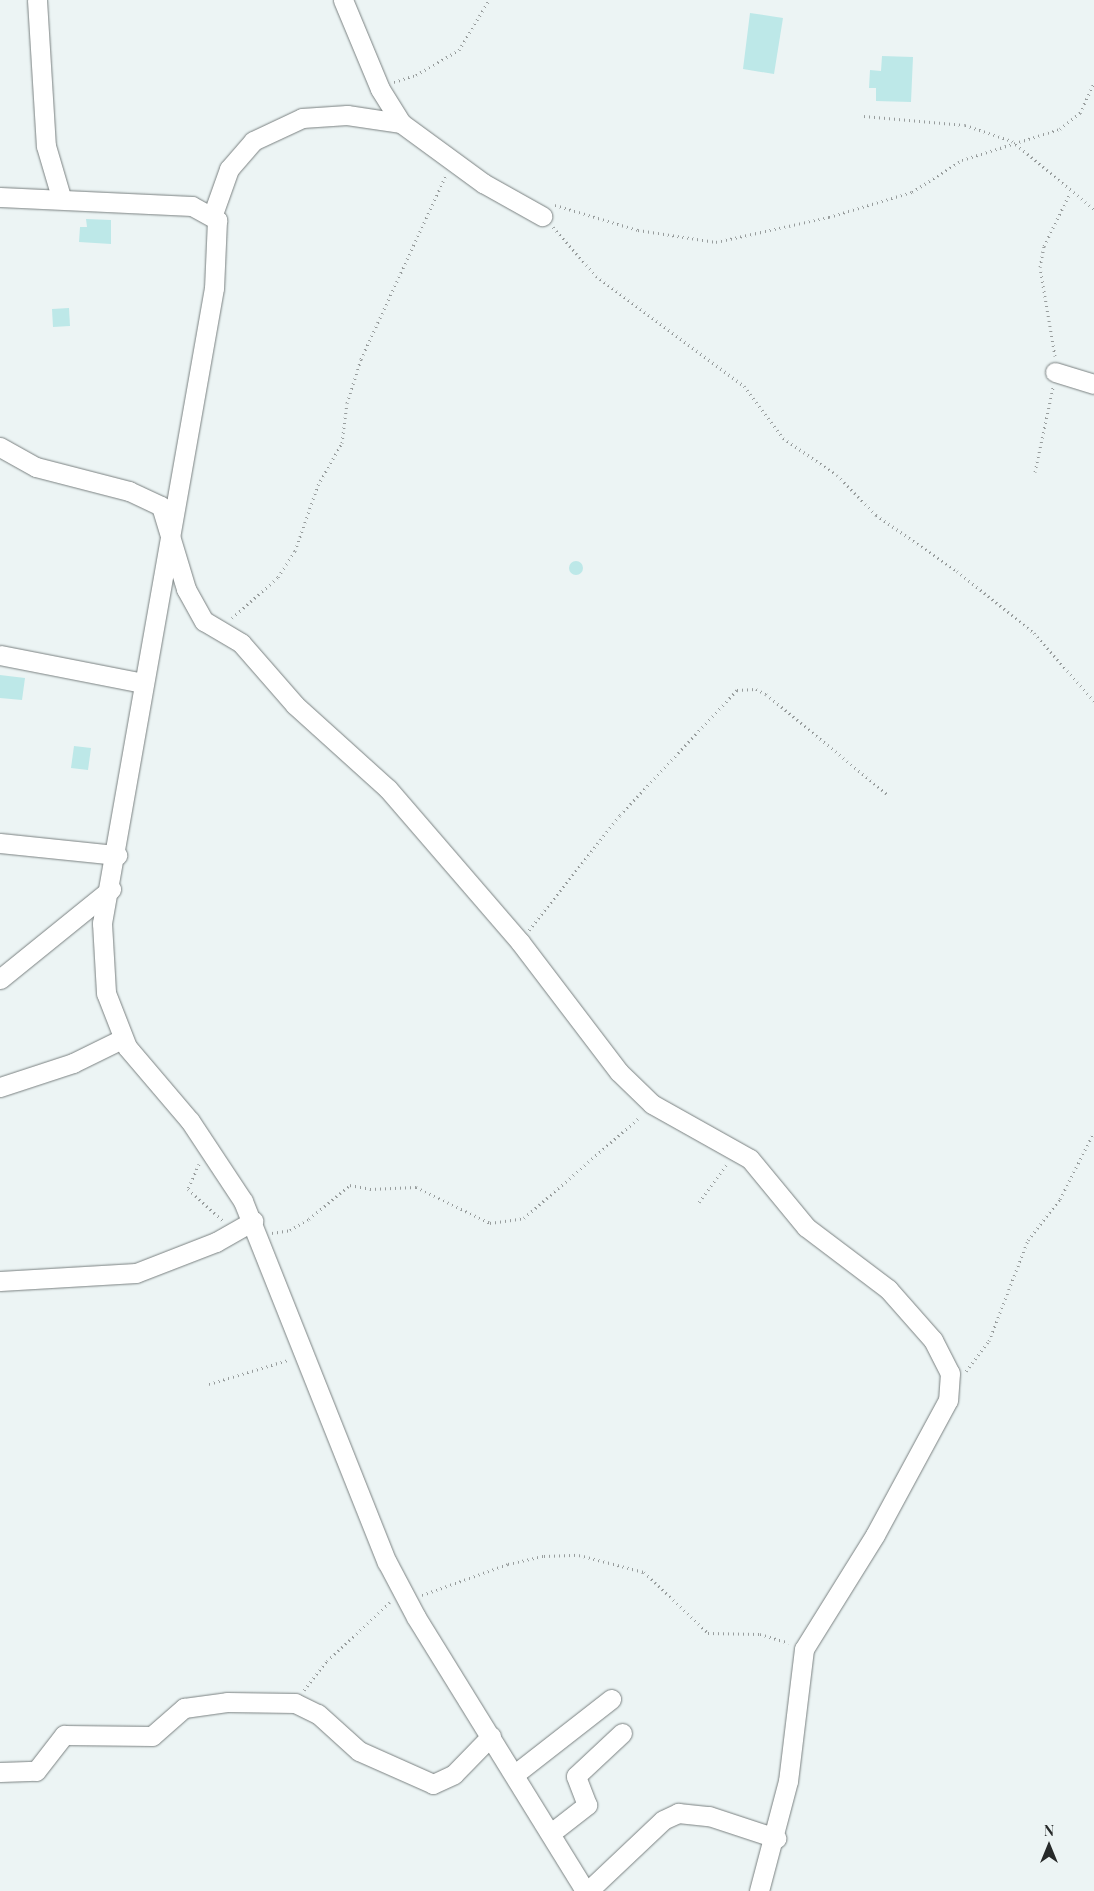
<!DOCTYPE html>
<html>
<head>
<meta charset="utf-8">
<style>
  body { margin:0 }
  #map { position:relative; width:1094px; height:1891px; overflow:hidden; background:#ecf4f4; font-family:"Playfair Display",serif }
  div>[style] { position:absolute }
  .building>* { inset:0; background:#bde8e8 }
  .round { border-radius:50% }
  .path>* { height:3px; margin-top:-1.5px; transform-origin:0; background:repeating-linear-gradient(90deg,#989d9d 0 1px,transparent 0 5px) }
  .roads { filter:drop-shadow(0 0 1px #7a8181) drop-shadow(0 0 1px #7a8181) }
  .minor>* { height:19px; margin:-9.5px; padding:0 9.5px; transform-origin:9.5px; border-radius:9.5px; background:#fff }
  span { translate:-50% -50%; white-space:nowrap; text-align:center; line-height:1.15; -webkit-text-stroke:4.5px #ecf4f4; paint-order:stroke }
  .north { position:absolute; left:1024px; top:1821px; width:50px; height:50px; -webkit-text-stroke:4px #ecf4f4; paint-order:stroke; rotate:0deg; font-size:14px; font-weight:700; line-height:20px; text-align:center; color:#272a2a }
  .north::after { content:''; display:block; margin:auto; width:18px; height:22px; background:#272a2a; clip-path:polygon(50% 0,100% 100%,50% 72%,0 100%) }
</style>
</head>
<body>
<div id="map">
  <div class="building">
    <div style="clip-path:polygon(750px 13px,783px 18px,774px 74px,743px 69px)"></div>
    <div style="clip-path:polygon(882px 56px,913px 57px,911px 102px,876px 101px,876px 88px,869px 88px,870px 70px,881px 71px)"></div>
    <div style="clip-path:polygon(86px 219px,111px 220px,111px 244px,79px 242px,80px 227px,87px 227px)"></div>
    <div style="clip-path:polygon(69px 308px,70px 326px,53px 327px,52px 309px)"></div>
    <div class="round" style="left:569px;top:561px;width:14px;height:14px"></div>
    <div style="clip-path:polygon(0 675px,25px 678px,22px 700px,0 698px)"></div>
    <div style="clip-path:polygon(74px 746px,91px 748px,88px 770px,71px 768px)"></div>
  </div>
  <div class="path">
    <div style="left:394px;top:82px;width:23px;rotate:-18deg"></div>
    <div style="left:416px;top:75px;width:50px;rotate:-30.2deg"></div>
    <div style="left:459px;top:50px;width:58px;rotate:-59deg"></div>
    <div style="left:864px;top:116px;width:101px;rotate:5.1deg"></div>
    <div style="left:965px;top:125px;width:50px;rotate:18.8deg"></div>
    <div style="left:1012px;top:141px;width:107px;rotate:39.7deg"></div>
    <div style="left:555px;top:205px;width:87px;rotate:16.8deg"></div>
    <div style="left:638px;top:230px;width:79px;rotate:8.7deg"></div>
    <div style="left:716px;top:242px;width:116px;rotate:-12.5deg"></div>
    <div style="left:829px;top:217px;width:87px;rotate:-16.8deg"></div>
    <div style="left:912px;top:192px;width:59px;rotate:-32.6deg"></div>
    <div style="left:962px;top:160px;width:103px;rotate:-17.6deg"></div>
    <div style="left:1060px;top:129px;width:26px;rotate:-39deg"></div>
    <div style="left:1080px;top:113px;width:33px;rotate:-65deg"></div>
    <div style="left:553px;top:227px;width:65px;rotate:48.7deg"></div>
    <div style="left:596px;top:276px;width:184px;rotate:36.6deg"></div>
    <div style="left:744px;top:386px;width:65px;rotate:53.1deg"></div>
    <div style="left:783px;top:438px;width:65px;rotate:34.4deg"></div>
    <div style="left:837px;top:475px;width:56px;rotate:45.7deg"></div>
    <div style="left:876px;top:515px;width:98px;rotate:34.7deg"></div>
    <div style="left:957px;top:571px;width:99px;rotate:38.8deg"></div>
    <div style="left:1034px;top:633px;width:91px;rotate:48.6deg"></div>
    <div style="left:1055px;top:356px;width:90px;rotate:-99.6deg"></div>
    <div style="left:1040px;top:267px;width:21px;rotate:-79deg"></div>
    <div style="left:1044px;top:246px;width:59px;rotate:-63.9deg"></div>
    <div style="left:1035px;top:472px;width:87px;rotate:-78deg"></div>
    <div style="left:232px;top:618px;width:62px;rotate:-41.7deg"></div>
    <div style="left:278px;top:577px;width:31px;rotate:-57deg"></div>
    <div style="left:295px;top:551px;width:70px;rotate:-70.8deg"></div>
    <div style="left:318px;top:485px;width:48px;rotate:-60.3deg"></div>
    <div style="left:342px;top:443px;width:40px;rotate:-82.9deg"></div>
    <div style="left:347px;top:403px;width:46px;rotate:-72.3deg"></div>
    <div style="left:361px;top:359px;width:203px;rotate:-65.2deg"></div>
    <div style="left:529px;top:930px;width:147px;rotate:-51.6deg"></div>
    <div style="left:620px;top:815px;width:171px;rotate:-46.9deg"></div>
    <div style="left:737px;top:690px;width:19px;rotate:-3deg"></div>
    <div style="left:756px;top:689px;width:11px;rotate:27deg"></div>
    <div style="left:766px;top:694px;width:158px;rotate:39.6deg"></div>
    <div style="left:199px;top:1164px;width:27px;rotate:114deg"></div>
    <div style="left:188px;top:1189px;width:47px;rotate:42.4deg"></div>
    <div style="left:699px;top:1202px;width:46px;rotate:-53.9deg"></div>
    <div style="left:272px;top:1233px;width:18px;rotate:-9deg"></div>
    <div style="left:290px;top:1230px;width:22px;rotate:-30deg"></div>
    <div style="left:309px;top:1219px;width:53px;rotate:-39.7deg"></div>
    <div style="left:350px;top:1185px;width:20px;rotate:11deg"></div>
    <div style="left:370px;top:1189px;width:46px;rotate:-2.5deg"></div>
    <div style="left:416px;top:1187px;width:82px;rotate:25.9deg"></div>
    <div style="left:490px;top:1223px;width:34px;rotate:-8deg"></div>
    <div style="left:524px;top:1218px;width:155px;rotate:-41.1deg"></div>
    <div style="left:966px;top:1371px;width:38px;rotate:-53deg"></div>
    <div style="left:989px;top:1341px;width:108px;rotate:-68.9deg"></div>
    <div style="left:1028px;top:1240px;width:52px;rotate:-52deg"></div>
    <div style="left:1060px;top:1199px;width:75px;rotate:-63.1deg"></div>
    <div style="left:209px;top:1384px;width:83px;rotate:-16.9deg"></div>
    <div style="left:422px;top:1595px;width:91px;rotate:-19.8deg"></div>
    <div style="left:508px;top:1564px;width:37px;rotate:-13deg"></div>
    <div style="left:544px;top:1556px;width:35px;rotate:-2deg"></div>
    <div style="left:579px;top:1555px;width:67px;rotate:14.7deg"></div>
    <div style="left:644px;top:1572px;width:88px;rotate:43.6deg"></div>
    <div style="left:708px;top:1633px;width:52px;rotate:1.1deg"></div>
    <div style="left:760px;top:1634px;width:30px;rotate:17deg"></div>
    <div style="left:304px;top:1690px;width:37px;rotate:-52deg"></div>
    <div style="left:327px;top:1661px;width:86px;rotate:-43.1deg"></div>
  </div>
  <div class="roads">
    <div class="minor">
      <div style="left:37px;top:0;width:146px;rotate:86.5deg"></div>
      <div style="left:46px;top:146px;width:53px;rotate:73.6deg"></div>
      <div style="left:343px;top:0;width:96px;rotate:67.4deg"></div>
      <div style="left:380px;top:89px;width:40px;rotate:58deg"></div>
      <div style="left:0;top:197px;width:192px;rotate:2.7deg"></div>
      <div style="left:192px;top:206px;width:29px;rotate:29deg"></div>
      <div style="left:217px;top:220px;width:68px;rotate:92.5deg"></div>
      <div style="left:214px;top:288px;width:645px;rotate:100deg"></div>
      <div style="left:102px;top:923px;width:70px;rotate:86.7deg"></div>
      <div style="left:106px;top:993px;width:58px;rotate:68.7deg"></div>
      <div style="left:127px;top:1047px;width:97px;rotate:49.6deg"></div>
      <div style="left:190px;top:1121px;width:96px;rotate:56.5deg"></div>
      <div style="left:243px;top:1201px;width:389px;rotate:68.3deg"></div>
      <div style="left:387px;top:1562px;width:62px;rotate:62.2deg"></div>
      <div style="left:416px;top:1617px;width:322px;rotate:58.3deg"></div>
      <div style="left:213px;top:214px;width:48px;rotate:-70.4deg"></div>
      <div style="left:229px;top:169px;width:37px;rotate:-49deg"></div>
      <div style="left:253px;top:141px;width:54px;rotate:-25.1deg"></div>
      <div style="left:302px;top:118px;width:45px;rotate:-3.8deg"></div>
      <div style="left:347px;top:115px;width:55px;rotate:8.4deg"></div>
      <div style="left:401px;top:123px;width:102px;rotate:36.2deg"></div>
      <div style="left:483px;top:183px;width:68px;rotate:29.2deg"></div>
      <div style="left:1055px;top:372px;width:41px;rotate:17.1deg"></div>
      <div style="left:0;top:447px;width:41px;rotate:29.1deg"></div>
      <div style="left:36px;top:467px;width:96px;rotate:14.5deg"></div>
      <div style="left:129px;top:491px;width:35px;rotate:25deg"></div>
      <div style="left:161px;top:506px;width:87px;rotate:73.2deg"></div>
      <div style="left:186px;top:589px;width:37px;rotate:61deg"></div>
      <div style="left:204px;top:621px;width:43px;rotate:30.7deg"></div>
      <div style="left:241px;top:643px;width:82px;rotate:48.9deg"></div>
      <div style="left:295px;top:705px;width:125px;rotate:42.1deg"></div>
      <div style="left:388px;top:789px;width:202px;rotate:49.2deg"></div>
      <div style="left:520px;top:942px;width:163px;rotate:52.7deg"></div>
      <div style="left:619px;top:1072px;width:46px;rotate:44.1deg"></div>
      <div style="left:652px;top:1104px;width:112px;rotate:29.3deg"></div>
      <div style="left:750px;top:1159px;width:88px;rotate:50.5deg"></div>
      <div style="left:806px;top:1227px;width:103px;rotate:37.1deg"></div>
      <div style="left:888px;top:1289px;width:68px;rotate:48.6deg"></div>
      <div style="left:933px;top:1340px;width:37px;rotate:63deg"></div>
      <div style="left:950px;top:1373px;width:27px;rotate:94deg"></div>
      <div style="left:948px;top:1400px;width:153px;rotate:118.4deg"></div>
      <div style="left:875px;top:1535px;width:134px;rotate:121.9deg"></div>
      <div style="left:804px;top:1649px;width:133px;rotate:96.9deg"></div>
      <div style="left:788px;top:1781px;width:114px;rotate:104.8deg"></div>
      <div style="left:0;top:655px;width:146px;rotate:11.1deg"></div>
      <div style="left:0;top:843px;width:118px;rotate:5.9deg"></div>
      <div style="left:0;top:979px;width:143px;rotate:-39deg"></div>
      <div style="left:0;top:1087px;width:77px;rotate:-18.2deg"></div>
      <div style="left:73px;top:1063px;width:55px;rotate:-26.1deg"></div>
      <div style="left:0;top:1281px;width:136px;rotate:-3.4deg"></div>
      <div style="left:136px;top:1273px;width:86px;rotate:-21.2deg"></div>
      <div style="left:216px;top:1242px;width:43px;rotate:-29.6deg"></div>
      <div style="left:0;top:1772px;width:36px;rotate:-2deg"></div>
      <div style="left:36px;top:1771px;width:46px;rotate:-52.1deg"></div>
      <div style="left:64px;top:1735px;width:88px;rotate:0.7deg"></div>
      <div style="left:152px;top:1736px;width:43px;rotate:-41.2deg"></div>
      <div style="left:184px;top:1708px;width:43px;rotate:-7.9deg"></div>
      <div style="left:227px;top:1702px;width:68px;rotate:0.8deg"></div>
      <div style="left:295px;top:1703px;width:25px;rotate:26deg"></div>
      <div style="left:318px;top:1714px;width:55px;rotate:42.1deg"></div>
      <div style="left:359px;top:1751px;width:81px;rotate:24deg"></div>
      <div style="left:433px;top:1784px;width:23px;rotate:-25deg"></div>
      <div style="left:454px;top:1774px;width:53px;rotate:-45.8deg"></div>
      <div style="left:515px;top:1774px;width:122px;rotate:-38deg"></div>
      <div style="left:551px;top:1833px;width:46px;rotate:-37.9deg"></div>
      <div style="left:587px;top:1805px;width:31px;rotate:-111deg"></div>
      <div style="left:576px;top:1776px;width:63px;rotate:-43.1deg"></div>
      <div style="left:588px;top:1891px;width:103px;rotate:-43.4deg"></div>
      <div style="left:663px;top:1820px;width:17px;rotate:-25deg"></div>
      <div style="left:678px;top:1813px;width:31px;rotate:6deg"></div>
      <div style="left:709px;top:1816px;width:71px;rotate:18.2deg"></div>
    </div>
  </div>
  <div class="north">N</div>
</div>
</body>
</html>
